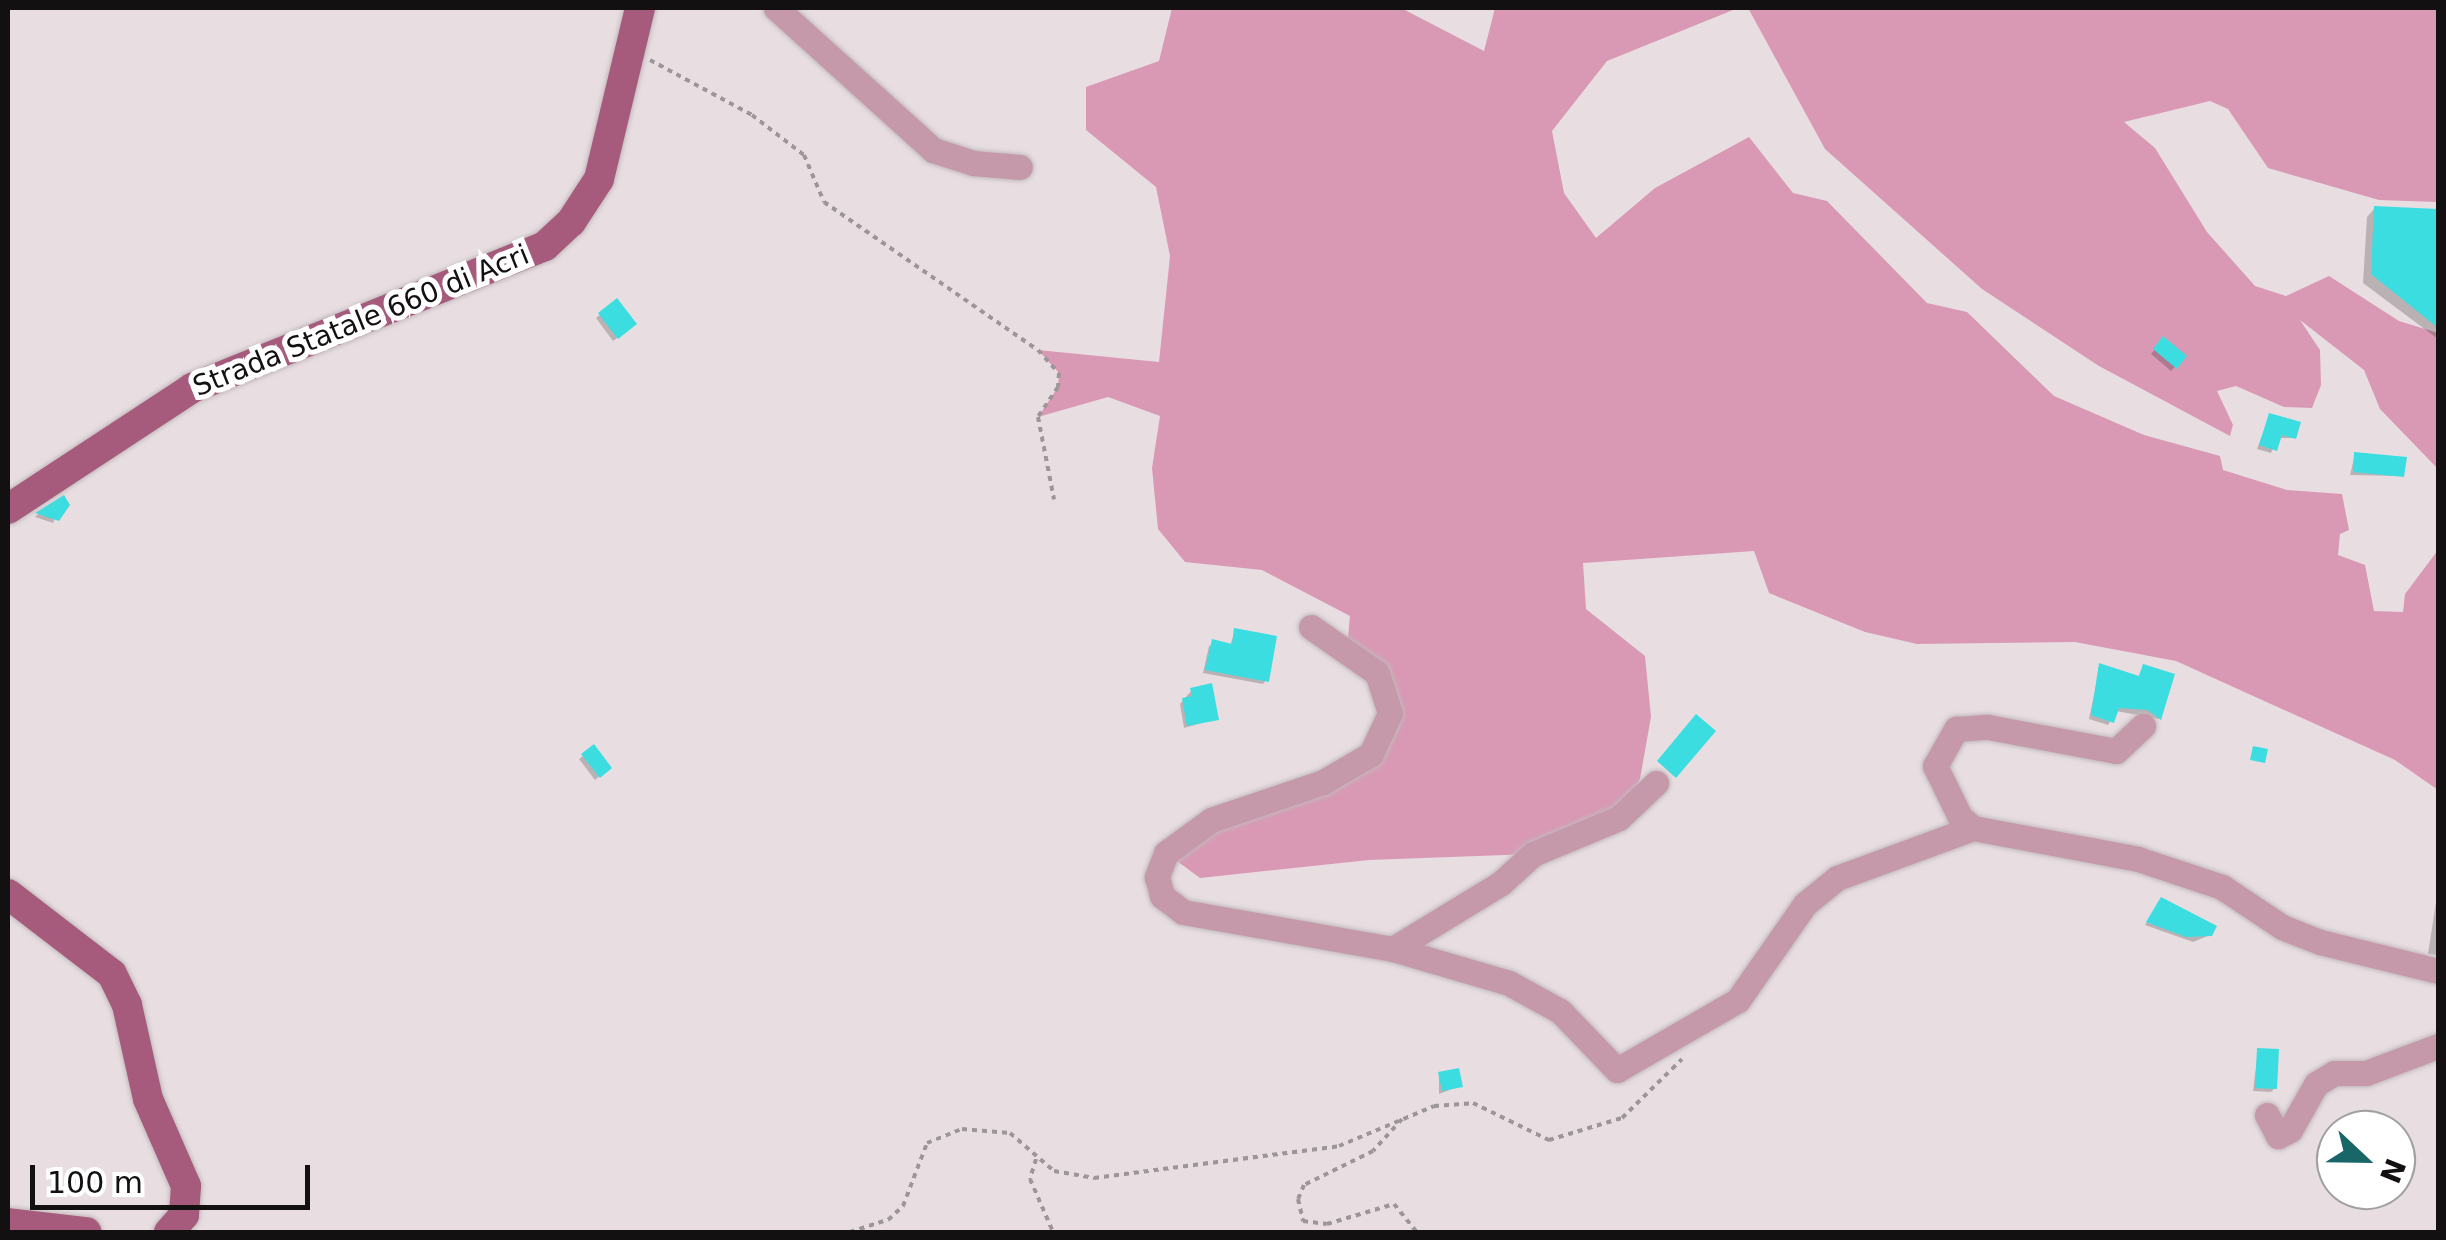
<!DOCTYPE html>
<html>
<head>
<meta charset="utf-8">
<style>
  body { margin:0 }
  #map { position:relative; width:2446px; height:1240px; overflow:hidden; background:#e8dee2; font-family:"DejaVu Sans",sans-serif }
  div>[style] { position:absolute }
  .green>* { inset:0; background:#d999b4 }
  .shadow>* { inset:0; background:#0003 }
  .building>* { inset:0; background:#3cdde0 }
  .path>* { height:4px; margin-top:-2px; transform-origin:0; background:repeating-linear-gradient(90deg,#9d9699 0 5px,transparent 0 10px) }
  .roads { filter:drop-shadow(0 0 2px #c2b9bc) drop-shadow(0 0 2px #c2b9bc) }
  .minor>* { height:25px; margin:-12.5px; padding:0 12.5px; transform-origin:12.5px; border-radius:12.5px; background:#c599aa }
  .major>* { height:30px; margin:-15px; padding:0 15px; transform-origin:15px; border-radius:15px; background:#a65a7c }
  span { translate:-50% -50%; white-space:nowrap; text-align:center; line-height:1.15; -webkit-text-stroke:10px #fff; paint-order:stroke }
  .street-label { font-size:28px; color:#131011 }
  .frame { position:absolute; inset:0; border:10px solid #131011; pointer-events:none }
  .north { position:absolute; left:2316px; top:1110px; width:100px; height:100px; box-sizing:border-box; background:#fff; border:2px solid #a19fa0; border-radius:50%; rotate:112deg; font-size:28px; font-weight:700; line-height:40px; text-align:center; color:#131011 }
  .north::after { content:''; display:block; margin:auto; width:35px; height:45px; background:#186668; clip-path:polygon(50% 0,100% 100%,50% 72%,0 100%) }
  .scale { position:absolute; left:30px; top:1165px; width:280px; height:45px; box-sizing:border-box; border:5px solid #131011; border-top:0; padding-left:12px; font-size:30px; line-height:35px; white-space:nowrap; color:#131011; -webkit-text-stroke:8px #fff; paint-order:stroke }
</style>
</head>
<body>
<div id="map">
  <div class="green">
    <div style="clip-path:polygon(1172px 8px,1401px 8px,1484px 51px,1495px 8px,1738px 8px,1607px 61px,1552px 131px,1564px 193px,1596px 238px,1655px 188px,1749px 137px,1793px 193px,1827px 201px,1927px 303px,1967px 312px,2054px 396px,2144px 435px,2220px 456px,2223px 470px,2287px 490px,2342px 494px,2349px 530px,2340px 534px,2338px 555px,2365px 565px,2374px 611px,2403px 612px,2405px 594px,2438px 550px,2438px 790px,2395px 760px,2176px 661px,2075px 642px,1917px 644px,1865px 632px,1769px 593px,1754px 551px,1583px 563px,1586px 609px,1645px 656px,1651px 717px,1640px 779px,1619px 818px,1533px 854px,1369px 860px,1200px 878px,1166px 853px,1371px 754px,1390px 713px,1347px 648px,1350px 616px,1262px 570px,1185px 562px,1158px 529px,1152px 468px,1160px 416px,1108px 397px,1038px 417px,1058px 387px,1059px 373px,1038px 350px,1159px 362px,1170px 256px,1156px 187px,1086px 130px,1086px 87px,1159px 61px)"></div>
    <div style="clip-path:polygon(1748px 8px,2438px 8px,2438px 202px,2379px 200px,2268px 168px,2228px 109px,2210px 101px,2124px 122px,2155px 148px,2207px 232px,2255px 286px,2286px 296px,2329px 276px,2399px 321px,2438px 333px,2438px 469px,2380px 409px,2364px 370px,2300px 320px,2320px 350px,2321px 385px,2312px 408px,2284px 407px,2236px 386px,2217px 391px,2233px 425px,2230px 436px,2099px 366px,1982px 289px,1825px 149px)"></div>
  </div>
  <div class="shadow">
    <div style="clip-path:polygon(2375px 208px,2438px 211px,2438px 339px,2363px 283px,2367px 217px)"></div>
    <div style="clip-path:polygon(617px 301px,630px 328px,613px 341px,596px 318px)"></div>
    <div style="clip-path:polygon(2163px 340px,2184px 357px,2171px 371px,2151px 354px)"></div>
    <div style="clip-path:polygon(2270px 415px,2294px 438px,2278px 438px,2271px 453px,2257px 449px)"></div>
    <div style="clip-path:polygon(2355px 454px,2402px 476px,2350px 475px)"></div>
    <div style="clip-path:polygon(63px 498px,53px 523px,35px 517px,37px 515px)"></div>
    <div style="clip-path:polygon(1235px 631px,1266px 680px,1263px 684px,1203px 673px,1209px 646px,1230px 646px)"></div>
    <div style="clip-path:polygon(2100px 666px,2138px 678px,2143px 667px,2171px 675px,2159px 719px,2116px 711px,2108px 725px,2089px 719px)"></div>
    <div style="clip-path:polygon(1192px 690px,1216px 719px,1184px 728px,1180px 704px)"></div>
    <div style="clip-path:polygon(594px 747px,609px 768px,595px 780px,579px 759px)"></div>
    <div style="clip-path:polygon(2438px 889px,2438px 955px,2428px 954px)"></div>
    <div style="clip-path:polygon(2158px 903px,2210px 935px,2193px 942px,2145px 925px)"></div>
    <div style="clip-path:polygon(2258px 1051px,2275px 1088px,2271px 1092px,2253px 1091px)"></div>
    <div style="clip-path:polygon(1439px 1075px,1460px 1086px,1439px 1094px)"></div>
  </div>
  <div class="building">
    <div style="clip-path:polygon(2374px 206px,2438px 209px,2438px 328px,2371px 274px)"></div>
    <div style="clip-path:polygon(617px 298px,637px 324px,618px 339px,598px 313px)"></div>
    <div style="clip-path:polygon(2163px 336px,2187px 356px,2177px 369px,2153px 349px)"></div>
    <div style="clip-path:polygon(2269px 413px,2301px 422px,2296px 439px,2282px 435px,2277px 451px,2259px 445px)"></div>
    <div style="clip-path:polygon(2354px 452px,2407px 457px,2404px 477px,2353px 472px)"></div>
    <div style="clip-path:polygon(64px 495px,70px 505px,59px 521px,35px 513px)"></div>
    <div style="clip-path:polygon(1234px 628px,1277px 636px,1269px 682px,1205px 670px,1212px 639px,1232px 644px)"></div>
    <div style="clip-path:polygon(2099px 663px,2139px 676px,2143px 664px,2175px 674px,2161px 720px,2147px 710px,2119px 708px,2114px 723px,2091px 715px)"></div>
    <div style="clip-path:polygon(1212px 683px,1219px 720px,1187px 726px,1182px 698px,1192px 696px,1190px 688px)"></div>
    <div style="clip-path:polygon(1696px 714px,1716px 731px,1676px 778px,1657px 761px)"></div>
    <div style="clip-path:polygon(594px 744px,612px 768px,600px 778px,581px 754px)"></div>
    <div style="clip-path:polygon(2253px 746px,2268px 749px,2265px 763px,2250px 760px)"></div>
    <div style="clip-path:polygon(2161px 897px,2217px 926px,2212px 936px,2186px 937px,2146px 922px)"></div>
    <div style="clip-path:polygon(2257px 1048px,2279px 1049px,2277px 1089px,2255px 1088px)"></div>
    <div style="clip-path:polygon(1459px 1068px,1463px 1087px,1442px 1091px,1438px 1072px)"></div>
  </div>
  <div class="path">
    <div style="left:650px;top:60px;width:116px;rotate:28.3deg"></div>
    <div style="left:752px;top:115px;width:66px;rotate:37.6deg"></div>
    <div style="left:804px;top:155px;width:51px;rotate:66.9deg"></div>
    <div style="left:824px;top:202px;width:260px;rotate:34.7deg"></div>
    <div style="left:1038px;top:350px;width:31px;rotate:48deg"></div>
    <div style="left:1059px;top:373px;width:14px;rotate:94deg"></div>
    <div style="left:1058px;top:387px;width:36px;rotate:124deg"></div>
    <div style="left:1038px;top:417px;width:84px;rotate:79deg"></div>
    <div style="left:1402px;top:1119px;width:43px;rotate:132.2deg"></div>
    <div style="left:1373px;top:1151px;width:77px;rotate:153.8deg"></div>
    <div style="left:1304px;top:1185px;width:15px;rotate:113deg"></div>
    <div style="left:1298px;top:1199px;width:23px;rotate:77deg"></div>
    <div style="left:1303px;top:1221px;width:24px;rotate:7deg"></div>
    <div style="left:1327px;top:1224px;width:70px;rotate:-16.6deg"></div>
    <div style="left:1394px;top:1204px;width:36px;rotate:51deg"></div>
    <div style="left:1036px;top:1159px;width:21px;rotate:107deg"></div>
    <div style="left:1030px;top:1179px;width:58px;rotate:66.5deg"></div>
    <div style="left:850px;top:1232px;width:40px;rotate:-18deg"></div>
    <div style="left:888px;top:1220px;width:21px;rotate:-43deg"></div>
    <div style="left:903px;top:1206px;width:67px;rotate:-69.1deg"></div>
    <div style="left:927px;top:1143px;width:38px;rotate:-22deg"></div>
    <div style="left:962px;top:1129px;width:48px;rotate:4.8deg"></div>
    <div style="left:1010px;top:1133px;width:58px;rotate:40.8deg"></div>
    <div style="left:1054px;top:1171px;width:41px;rotate:9.9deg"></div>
    <div style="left:1094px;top:1178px;width:247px;rotate:-7.4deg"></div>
    <div style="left:1339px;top:1146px;width:103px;rotate:-22.8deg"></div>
    <div style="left:1434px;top:1106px;width:39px;rotate:-4deg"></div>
    <div style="left:1473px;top:1103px;width:85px;rotate:26deg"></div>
    <div style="left:1549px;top:1140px;width:76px;rotate:-16.8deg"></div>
    <div style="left:1622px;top:1118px;width:84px;rotate:-44.5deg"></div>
  </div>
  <div class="roads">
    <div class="minor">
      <div style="left:776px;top:8px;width:212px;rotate:42.1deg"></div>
      <div style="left:933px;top:150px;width:42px;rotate:18deg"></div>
      <div style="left:973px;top:163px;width:47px;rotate:4.9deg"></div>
      <div style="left:1311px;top:627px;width:80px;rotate:34.9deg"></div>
      <div style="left:1377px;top:673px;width:42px;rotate:72deg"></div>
      <div style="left:1390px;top:713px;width:45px;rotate:114.9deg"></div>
      <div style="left:1371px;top:754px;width:56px;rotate:149.7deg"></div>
      <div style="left:1323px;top:782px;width:118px;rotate:161.3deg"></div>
      <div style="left:1211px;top:820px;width:56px;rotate:143.7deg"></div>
      <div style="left:1166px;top:853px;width:26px;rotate:111deg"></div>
      <div style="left:1157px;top:877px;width:20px;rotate:75deg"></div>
      <div style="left:1162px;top:896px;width:26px;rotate:37deg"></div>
      <div style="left:1183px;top:912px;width:213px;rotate:10deg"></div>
      <div style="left:1393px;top:949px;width:121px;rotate:16.3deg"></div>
      <div style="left:1509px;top:983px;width:58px;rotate:28.8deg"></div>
      <div style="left:1560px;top:1011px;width:82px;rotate:46deg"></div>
      <div style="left:1617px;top:1070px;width:140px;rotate:-30deg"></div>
      <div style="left:1738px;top:1000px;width:117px;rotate:-55.1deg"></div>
      <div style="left:1805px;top:904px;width:41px;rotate:-39.1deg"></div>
      <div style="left:1837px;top:878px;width:145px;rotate:-20.2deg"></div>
      <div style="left:1973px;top:828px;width:168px;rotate:10.6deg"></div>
      <div style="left:2138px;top:859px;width:89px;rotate:18.4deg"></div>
      <div style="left:2222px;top:887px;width:72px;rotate:33.7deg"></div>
      <div style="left:2282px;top:927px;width:41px;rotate:21.5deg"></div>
      <div style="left:2320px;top:942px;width:122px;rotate:13.8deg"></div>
      <div style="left:1973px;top:828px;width:17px;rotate:-140deg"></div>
      <div style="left:1960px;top:817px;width:57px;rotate:-116.1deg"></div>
      <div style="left:1935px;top:766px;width:43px;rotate:-60.4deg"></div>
      <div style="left:1956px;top:729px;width:32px;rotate:-4deg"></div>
      <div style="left:1988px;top:727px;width:130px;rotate:10.6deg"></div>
      <div style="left:2116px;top:751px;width:37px;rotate:-43deg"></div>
      <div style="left:1393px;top:949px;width:127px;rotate:-31.4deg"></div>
      <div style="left:1501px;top:883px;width:43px;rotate:-42.2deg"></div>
      <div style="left:1533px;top:854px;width:93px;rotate:-22.7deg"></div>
      <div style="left:1619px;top:818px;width:51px;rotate:-43.4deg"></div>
      <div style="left:2267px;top:1115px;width:24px;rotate:62deg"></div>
      <div style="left:2278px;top:1136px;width:13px;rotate:-27deg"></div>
      <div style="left:2290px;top:1130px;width:53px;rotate:-60.5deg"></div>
      <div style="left:2316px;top:1084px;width:21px;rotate:-31deg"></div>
      <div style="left:2334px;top:1073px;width:32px"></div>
      <div style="left:2366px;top:1073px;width:77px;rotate:-20.6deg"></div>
    </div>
    <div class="major">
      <div style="left:8px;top:509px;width:220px;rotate:-33.3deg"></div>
      <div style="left:192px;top:388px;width:380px;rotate:-21.9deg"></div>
      <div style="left:545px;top:246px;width:35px;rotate:-43deg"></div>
      <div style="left:571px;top:222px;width:51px;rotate:-56.9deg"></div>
      <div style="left:599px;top:179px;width:176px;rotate:-76.5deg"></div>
      <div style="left:8px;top:894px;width:131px;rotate:37.6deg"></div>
      <div style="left:112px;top:974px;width:34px;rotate:64deg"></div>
      <div style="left:127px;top:1005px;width:96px;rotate:77.4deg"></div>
      <div style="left:148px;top:1099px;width:95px;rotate:66.4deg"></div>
      <div style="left:186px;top:1186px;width:29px;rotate:94deg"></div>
      <div style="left:184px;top:1215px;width:23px;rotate:131deg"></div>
      <div style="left:8px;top:1223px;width:79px;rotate:6.6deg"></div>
    </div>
  </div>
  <div class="street-label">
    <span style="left:361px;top:321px;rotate:-22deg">Strada Statale 660 di Acri</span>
  </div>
  <div class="frame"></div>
  <div class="north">N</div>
  <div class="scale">100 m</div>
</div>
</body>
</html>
